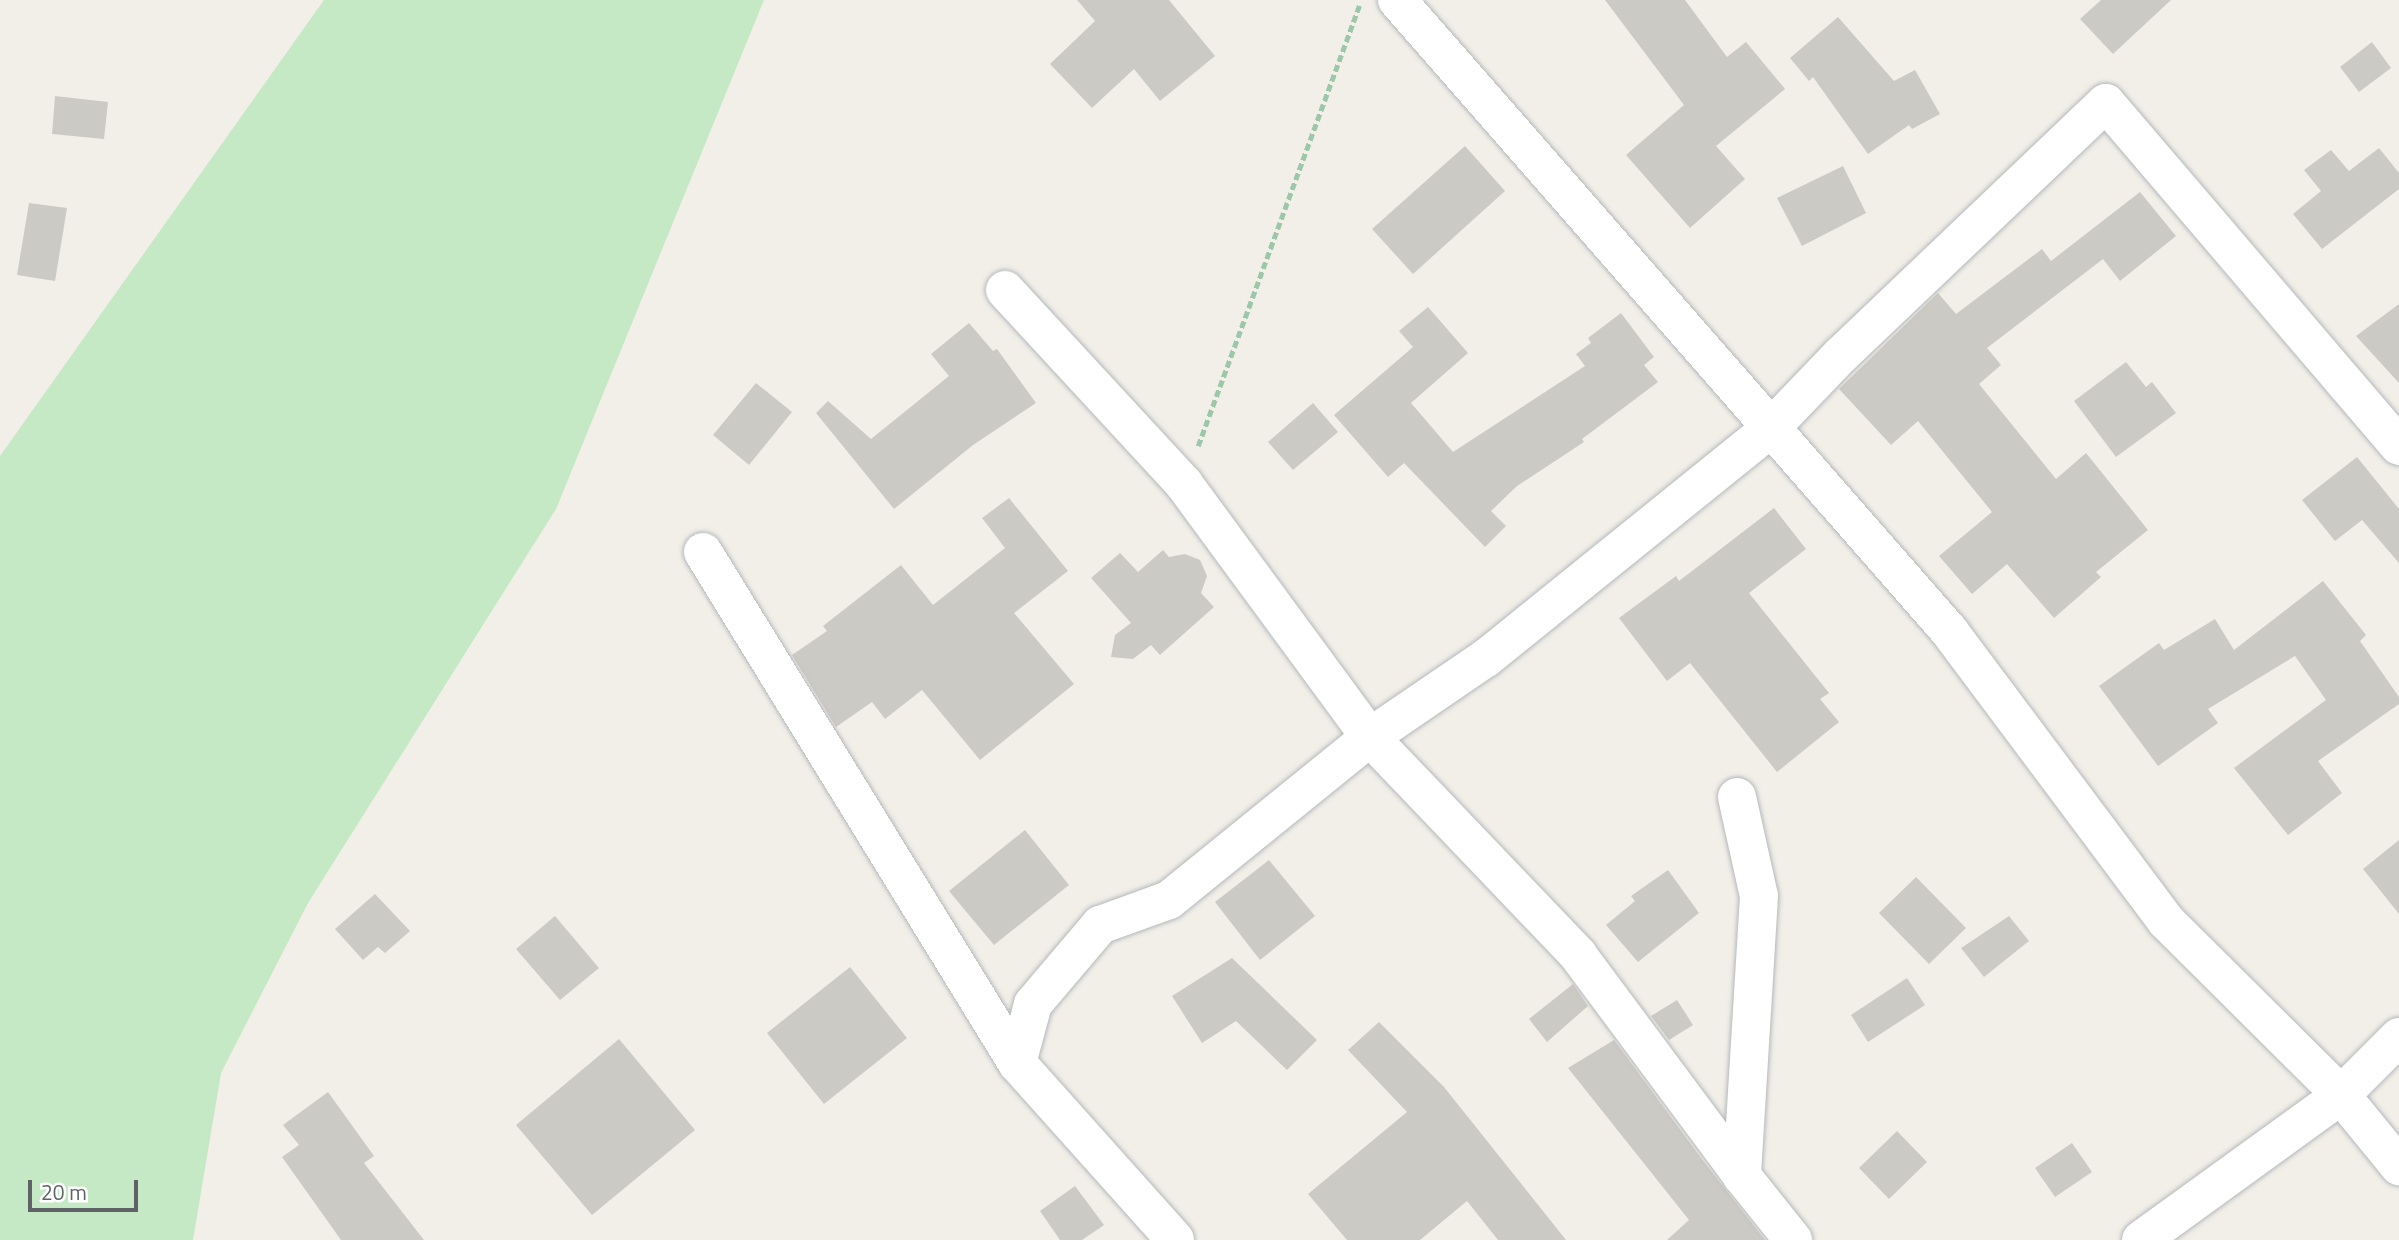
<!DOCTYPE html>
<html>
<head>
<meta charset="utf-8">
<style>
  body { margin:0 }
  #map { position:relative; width:2399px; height:1240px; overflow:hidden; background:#f1efe8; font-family:"Titillium Web",sans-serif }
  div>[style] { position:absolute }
  .green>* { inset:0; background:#c5e8c5 }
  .building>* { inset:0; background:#cccac5 }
  .path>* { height:4.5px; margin-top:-2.25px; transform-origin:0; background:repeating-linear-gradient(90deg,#9cc7a9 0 7px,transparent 0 10.5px) }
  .roads { filter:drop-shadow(0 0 2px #b5b8bc) drop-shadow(0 0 2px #b5b8bc) }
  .street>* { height:38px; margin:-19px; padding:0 19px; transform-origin:19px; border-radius:19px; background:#fff }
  span { translate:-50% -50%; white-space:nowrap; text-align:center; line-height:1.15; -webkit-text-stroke:6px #fff; paint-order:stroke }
  .scale { position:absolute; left:28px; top:1180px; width:110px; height:32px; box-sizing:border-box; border:4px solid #5f6368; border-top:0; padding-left:9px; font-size:21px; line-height:24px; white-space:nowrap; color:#5f6368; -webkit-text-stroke:5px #fff; paint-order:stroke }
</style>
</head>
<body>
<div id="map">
  <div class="green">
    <div style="clip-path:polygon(324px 0,764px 0,556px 509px,308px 903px,221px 1073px,193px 1240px,0 1240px,0 456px)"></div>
  </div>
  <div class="building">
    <div style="clip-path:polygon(1077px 0,1169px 0,1215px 56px,1160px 101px,1134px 69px,1092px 108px,1050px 64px,1095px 21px)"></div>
    <div style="clip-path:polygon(1605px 0,1685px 0,1727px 57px,1746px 42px,1785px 89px,1716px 146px,1745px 179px,1690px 228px,1626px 155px,1684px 105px)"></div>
    <div style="clip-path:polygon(2101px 0,2171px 0,2113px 54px,2080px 19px)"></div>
    <div style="clip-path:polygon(1838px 17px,1894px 81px,1915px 70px,1940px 114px,1912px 129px,1909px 125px,1868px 154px,1813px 77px,1809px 81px,1790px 58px)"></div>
    <div style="clip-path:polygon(2372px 42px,2391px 68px,2359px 92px,2340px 67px)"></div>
    <div style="clip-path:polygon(55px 96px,108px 102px,104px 139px,52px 134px)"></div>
    <div style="clip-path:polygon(1465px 146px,1505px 191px,1413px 274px,1372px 229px)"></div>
    <div style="clip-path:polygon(2379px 148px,2399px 173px,2399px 189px,2322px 249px,2293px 214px,2321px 191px,2304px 170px,2331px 150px,2349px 171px)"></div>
    <div style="clip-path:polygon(1843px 166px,1866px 213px,1802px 246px,1777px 198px)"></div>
    <div style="clip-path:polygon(2140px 192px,2176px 236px,2120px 281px,2103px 259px,1987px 348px,2001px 365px,1979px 384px,2056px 479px,2086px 453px,2148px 530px,2096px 572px,2101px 577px,2054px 618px,2007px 564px,1972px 594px,1939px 556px,1992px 512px,1918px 421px,1891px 445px,1839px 389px,1938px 293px,1956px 314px,2042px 249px,2051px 261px)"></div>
    <div style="clip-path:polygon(29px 203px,67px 208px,55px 281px,17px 275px)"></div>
    <div style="clip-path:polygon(2399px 304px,2399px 383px,2356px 336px)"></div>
    <div style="clip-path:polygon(1428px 307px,1468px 353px,1411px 403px,1453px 452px,1585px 366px,1576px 354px,1591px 343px,1588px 338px,1621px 313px,1654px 357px,1644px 365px,1658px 382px,1582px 439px,1584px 442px,1517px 486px,1491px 511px,1506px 526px,1485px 547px,1404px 463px,1388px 477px,1334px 415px,1413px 347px,1399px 331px)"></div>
    <div style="clip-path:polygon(969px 323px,993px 351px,997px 349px,1036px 403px,973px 445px,894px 509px,816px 413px,828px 401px,871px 439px,949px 376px,931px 354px)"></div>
    <div style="clip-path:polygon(2126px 362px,2146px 387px,2152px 382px,2176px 413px,2116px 457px,2074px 401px)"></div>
    <div style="clip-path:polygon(756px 383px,792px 412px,749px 465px,713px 435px)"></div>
    <div style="clip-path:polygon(1313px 403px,1338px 432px,1293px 470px,1268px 442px)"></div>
    <div style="clip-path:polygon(2357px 457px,2399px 509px,2399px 563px,2362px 520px,2335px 541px,2302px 500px)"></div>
    <div style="clip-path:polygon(1009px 498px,1068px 571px,1014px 613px,1074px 684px,980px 760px,922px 690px,885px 719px,872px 702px,836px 727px,792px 655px,827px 631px,823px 626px,901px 565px,933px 605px,1005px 548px,982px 518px)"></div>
    <div style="clip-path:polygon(1774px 508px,1806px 549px,1749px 593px,1829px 693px,1820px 699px,1839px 722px,1777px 772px,1690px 663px,1667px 681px,1619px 618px,1676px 576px,1679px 581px)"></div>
    <div style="clip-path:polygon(1163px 550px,1169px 557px,1185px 554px,1200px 560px,1207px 576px,1201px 593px,1214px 607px,1160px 655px,1151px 645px,1133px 659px,1111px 657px,1115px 635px,1131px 623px,1091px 578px,1120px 553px,1138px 572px)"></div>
    <div style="clip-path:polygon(2323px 581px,2366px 635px,2360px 641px,2399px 697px,2399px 704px,2318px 761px,2342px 793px,2288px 835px,2234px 768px,2326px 700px,2295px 656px,2208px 709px,2218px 723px,2158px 766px,2099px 686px,2159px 643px,2164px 650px,2215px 619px,2234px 650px)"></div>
    <div style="clip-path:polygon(1025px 830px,1069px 885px,994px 945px,949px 891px)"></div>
    <div style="clip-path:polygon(2399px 840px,2399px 914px,2363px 869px)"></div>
    <div style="clip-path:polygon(1269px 860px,1315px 916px,1260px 960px,1215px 902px)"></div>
    <div style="clip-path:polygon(1668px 870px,1699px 913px,1638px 962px,1606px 925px,1635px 901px,1631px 896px)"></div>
    <div style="clip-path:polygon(1916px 877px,1966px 928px,1929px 964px,1879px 913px)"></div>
    <div style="clip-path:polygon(375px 894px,410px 931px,385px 953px,378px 947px,363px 960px,335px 929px)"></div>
    <div style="clip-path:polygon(555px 916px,599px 968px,560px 1000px,516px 949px)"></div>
    <div style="clip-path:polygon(2009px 916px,2029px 941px,1984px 977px,1961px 948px)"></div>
    <div style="clip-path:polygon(1232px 958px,1317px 1040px,1287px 1070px,1236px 1021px,1202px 1043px,1172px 996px)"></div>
    <div style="clip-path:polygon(850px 967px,907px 1038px,824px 1104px,767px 1033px)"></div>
    <div style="clip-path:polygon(1907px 978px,1925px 1005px,1868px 1042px,1851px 1015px)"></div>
    <div style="clip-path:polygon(1573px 984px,1588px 1006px,1547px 1042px,1529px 1019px)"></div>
    <div style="clip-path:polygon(1677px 1000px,1693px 1025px,1669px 1040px,1651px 1016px)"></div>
    <div style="clip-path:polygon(1379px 1022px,1444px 1087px,1566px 1240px,1498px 1240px,1467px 1201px,1420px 1240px,1347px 1240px,1308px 1194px,1407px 1112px,1348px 1050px)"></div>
    <div style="clip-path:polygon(619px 1039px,695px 1130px,592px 1215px,516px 1125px)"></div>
    <div style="clip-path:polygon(1614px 1040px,1701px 1158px,1765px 1240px,1667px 1240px,1689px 1220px,1568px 1068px)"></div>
    <div style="clip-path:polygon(328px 1092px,374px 1156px,364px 1163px,424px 1240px,341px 1240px,282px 1157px,299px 1145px,283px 1125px)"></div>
    <div style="clip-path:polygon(1897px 1131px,1927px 1162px,1889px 1199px,1859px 1168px)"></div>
    <div style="clip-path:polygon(2072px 1143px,2092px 1172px,2055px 1197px,2035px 1168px)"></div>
    <div style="clip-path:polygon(1075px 1186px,1104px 1225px,1082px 1240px,1060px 1240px,1040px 1211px)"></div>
  </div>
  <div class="path">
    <div style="left:1198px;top:446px;width:471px;rotate:-69.9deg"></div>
  </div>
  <div class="roads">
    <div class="street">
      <div style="left:1397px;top:0;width:840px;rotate:48.81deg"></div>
      <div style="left:1950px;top:632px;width:361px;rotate:53.2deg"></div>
      <div style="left:2166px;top:921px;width:247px;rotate:44.8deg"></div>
      <div style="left:2341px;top:1095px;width:92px;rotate:50.8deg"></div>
      <div style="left:1005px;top:290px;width:264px;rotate:47.3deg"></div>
      <div style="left:1184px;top:484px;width:314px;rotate:53.7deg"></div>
      <div style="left:1370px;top:737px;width:301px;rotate:46.3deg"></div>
      <div style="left:1578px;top:955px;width:275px;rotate:53.4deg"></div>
      <div style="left:703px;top:552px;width:600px;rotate:58.43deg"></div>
      <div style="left:1017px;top:1063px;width:237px;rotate:48.2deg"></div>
      <div style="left:1737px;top:797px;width:101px;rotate:77.5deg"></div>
      <div style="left:1759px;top:896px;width:281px;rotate:93.5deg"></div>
      <div style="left:1742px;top:1176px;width:82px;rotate:51.4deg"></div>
      <div style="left:1017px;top:1063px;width:61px;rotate:-74.8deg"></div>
      <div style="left:1033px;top:1004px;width:104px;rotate:-49.7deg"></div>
      <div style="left:1100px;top:925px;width:73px;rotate:-19.9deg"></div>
      <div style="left:1169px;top:900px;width:259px;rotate:-39deg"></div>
      <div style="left:1370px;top:737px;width:140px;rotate:-34.3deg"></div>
      <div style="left:1486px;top:658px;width:363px;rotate:-38.9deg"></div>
      <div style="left:1769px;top:430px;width:103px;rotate:-46.2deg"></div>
      <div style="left:1840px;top:356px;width:367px;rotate:-43.6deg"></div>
      <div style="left:2106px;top:103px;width:451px;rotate:49.5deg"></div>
      <div style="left:2141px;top:1240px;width:247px;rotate:-35.9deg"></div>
      <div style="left:2341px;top:1095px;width:82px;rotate:-45deg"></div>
    </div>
  </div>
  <div class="scale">20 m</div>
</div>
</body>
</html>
